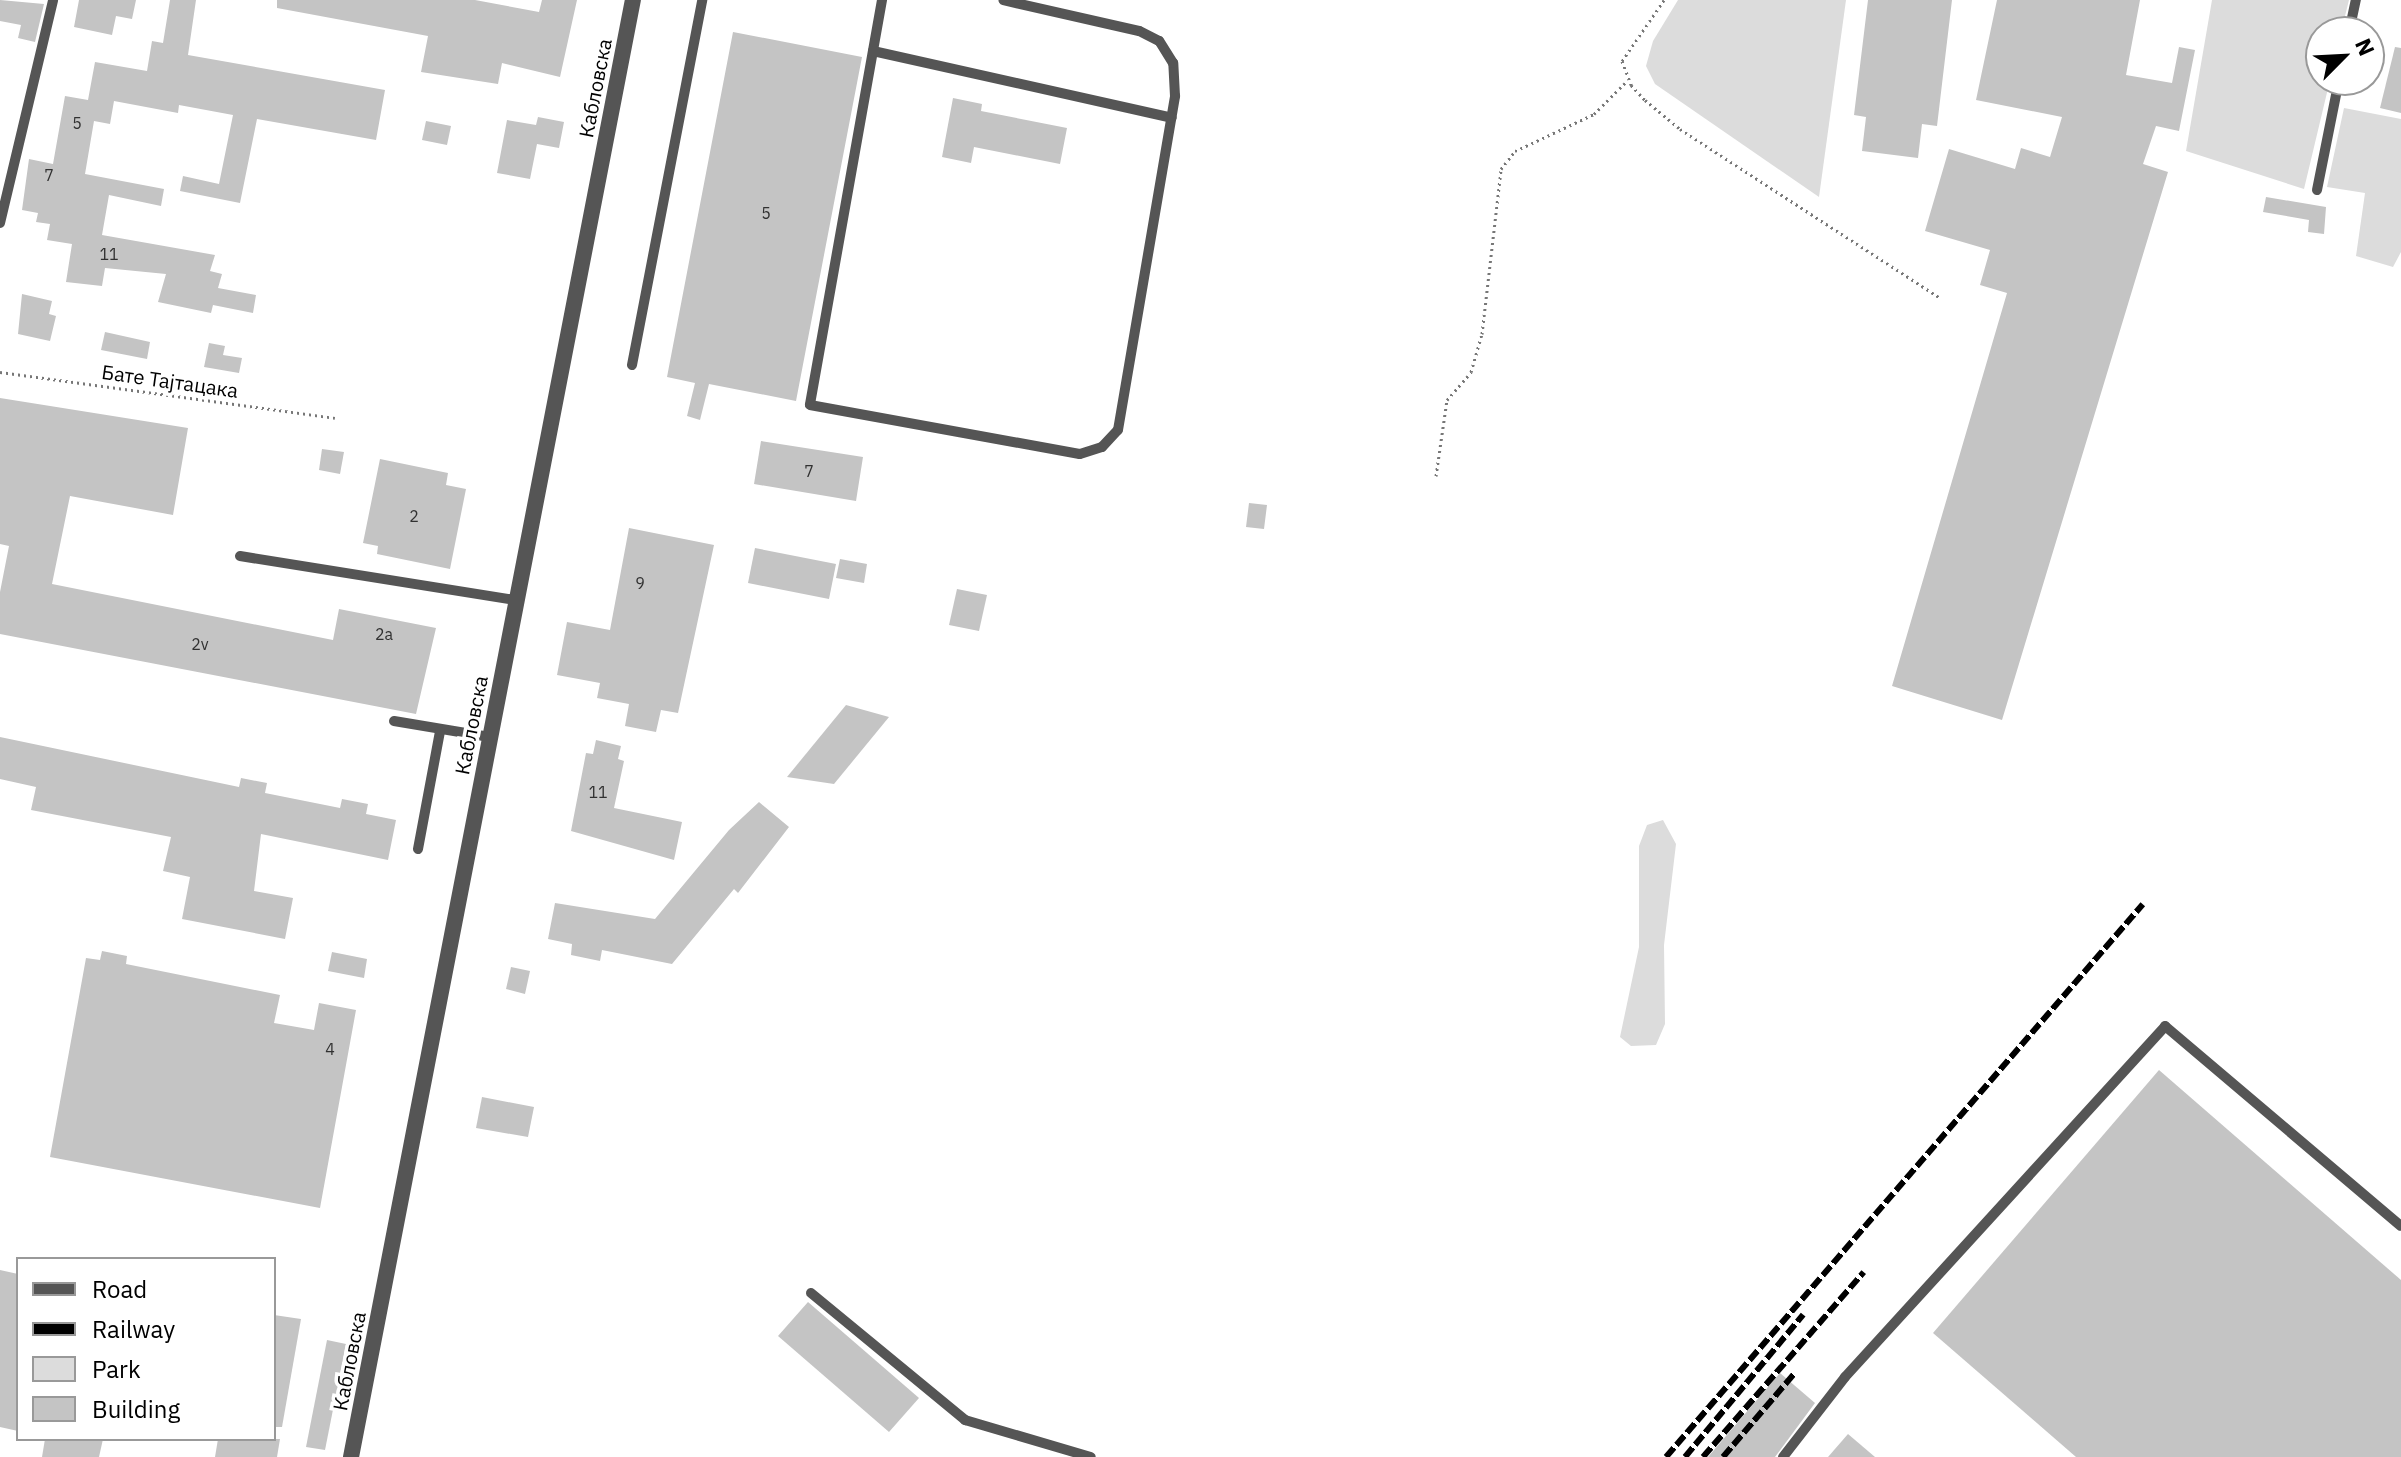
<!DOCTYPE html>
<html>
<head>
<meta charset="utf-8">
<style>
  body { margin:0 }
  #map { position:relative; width:2401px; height:1457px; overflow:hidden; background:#fff; font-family:"IBM Plex Sans",sans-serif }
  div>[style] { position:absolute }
  .green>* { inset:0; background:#dcdcdc }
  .building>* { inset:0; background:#c4c4c4 }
  .path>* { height:3px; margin-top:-1.5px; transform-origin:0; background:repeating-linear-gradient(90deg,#777 0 2px,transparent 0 6px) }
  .service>* { height:10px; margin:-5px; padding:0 5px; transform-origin:5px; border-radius:5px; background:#555 }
  .minor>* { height:16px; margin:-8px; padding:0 8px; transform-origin:8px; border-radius:8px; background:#555 }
  .rail>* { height:6px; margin-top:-3px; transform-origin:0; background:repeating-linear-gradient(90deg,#000 0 12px,transparent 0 16px) }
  span { translate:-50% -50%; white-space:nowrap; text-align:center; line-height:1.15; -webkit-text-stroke:7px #fff; paint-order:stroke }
  .number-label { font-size:16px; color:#313131 }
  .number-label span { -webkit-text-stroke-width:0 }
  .street-label { font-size:20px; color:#000 }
  .legend { position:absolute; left:16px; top:1257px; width:260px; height:184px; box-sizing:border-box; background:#fff; border:2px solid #999; margin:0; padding:10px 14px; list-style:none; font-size:24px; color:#000 }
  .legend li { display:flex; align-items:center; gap:16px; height:40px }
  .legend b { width:40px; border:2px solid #999 }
  .north { position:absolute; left:2305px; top:16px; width:80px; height:80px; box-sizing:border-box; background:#fff; border:2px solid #999; border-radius:50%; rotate:66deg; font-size:22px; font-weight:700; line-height:32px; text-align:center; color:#000 }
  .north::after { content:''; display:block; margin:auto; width:28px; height:36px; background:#000; clip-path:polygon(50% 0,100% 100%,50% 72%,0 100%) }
</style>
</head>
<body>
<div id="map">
  <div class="green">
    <div style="clip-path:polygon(1678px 0,1846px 0,1819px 197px,1655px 84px,1646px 66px,1653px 41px)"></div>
    <div style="clip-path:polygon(2212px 0,2349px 0,2341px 32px,2321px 32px,2321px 80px,2330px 80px,2304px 189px,2186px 151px)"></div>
    <div style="clip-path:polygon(2344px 108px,2401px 119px,2401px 252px,2393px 267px,2356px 256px,2365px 193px,2327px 187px)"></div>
    <div style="clip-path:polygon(1663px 820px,1676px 844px,1664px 945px,1665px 1024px,1656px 1045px,1631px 1046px,1620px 1037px,1639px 947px,1639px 846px,1647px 825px)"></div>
  </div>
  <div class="building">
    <div style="clip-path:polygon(0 0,44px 4px,35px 42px,18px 38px,21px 25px,0 21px)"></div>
    <div style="clip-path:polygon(79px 0,136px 0,132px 19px,116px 16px,112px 35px,74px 27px)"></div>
    <div style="clip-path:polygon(170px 0,196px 0,188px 55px,385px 90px,376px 140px,257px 119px,240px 203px,180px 191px,183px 176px,219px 184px,233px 115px,179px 105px,178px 113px,114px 101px,110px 124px,94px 121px,85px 174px,164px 189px,161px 206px,109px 195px,102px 235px,215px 255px,210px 271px,222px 274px,218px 288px,256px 295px,253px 313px,213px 305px,211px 313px,158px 302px,166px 274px,105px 268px,102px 286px,66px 282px,72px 244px,47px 240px,50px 224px,36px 222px,38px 213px,22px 210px,29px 159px,53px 164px,65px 96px,88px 100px,95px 62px,147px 71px,152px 41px,163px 43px)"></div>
    <div style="clip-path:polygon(277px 0,475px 0,539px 12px,542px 0,577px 0,560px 77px,502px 63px,498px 84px,421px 72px,428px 36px,277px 8px)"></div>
    <div style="clip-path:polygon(1868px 0,1952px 0,1937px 126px,1922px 124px,1918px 158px,1862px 151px,1866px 117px,1854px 115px)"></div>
    <div style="clip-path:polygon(1997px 0,2140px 0,2126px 75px,2172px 83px,2179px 47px,2195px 50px,2179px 131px,2156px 126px,2143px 164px,2168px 172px,2002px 720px,1892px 686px,2007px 293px,1980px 285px,1990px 250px,1925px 231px,1949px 149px,2015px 169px,2021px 148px,2050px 157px,2062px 117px,1976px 100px)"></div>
    <div style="clip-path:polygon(733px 32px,862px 57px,796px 401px,709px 384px,700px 420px,687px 416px,695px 383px,667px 377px)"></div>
    <div style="clip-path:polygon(2395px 47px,2401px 48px,2401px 113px,2380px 108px)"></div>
    <div style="clip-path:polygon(953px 98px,982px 104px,981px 111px,1067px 128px,1060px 164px,974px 147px,971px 163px,942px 157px)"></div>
    <div style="clip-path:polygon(538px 117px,564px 122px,559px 148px,537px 144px,530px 179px,497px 173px,507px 120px,536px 125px)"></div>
    <div style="clip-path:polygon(426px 121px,451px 126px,447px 145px,422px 140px)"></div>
    <div style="clip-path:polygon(2266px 197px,2326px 207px,2324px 234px,2308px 232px,2309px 220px,2263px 212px)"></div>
    <div style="clip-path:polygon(22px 294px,52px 301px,49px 314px,56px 316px,50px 341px,18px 334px)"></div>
    <div style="clip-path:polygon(105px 332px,150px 342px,147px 359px,101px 350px)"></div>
    <div style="clip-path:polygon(209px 343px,225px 346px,223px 355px,242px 358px,239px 373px,204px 367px)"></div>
    <div style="clip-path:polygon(0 398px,188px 428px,173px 515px,70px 496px,52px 584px,333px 640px,339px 609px,436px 628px,416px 714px,0 634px,0 592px,9px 546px,0 544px)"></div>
    <div style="clip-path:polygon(761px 441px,863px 457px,856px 501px,754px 484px)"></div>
    <div style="clip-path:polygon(322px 449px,344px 452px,340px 474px,319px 470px)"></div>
    <div style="clip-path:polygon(380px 459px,448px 473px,446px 485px,466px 489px,450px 569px,377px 554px,378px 546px,363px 543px)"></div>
    <div style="clip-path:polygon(1249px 503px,1267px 505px,1264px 529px,1246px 527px)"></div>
    <div style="clip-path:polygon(629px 528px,714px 545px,678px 713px,661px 710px,656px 732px,625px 726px,629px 704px,597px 698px,600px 683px,557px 675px,567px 622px,610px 630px)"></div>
    <div style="clip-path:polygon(755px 548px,836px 564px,829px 599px,748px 583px)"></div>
    <div style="clip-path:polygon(840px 559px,867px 564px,864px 583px,836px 578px)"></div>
    <div style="clip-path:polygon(957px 589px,987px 595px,979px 631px,949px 625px)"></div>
    <div style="clip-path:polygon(846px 705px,889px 717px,834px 784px,787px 777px)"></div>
    <div style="clip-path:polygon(0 737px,239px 787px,241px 778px,267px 783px,265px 793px,340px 808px,342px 799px,368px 804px,366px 814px,396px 820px,388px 860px,261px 834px,254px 891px,293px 898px,285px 939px,182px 919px,190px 877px,163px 871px,171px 837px,31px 810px,36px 787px,0 779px)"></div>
    <div style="clip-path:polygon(596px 740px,621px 746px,618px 759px,624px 761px,614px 808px,682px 822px,674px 860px,571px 831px,586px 753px,593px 754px)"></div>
    <div style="clip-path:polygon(759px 802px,789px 827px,738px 893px,734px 889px,672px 964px,602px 950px,600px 961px,571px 955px,572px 944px,548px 939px,555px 903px,655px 919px,729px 830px)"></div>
    <div style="clip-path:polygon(102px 951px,127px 956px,126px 964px,280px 995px,274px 1023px,314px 1030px,319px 1003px,356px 1010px,320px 1208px,50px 1157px,86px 958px,100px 960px)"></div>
    <div style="clip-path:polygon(332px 952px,367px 959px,364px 978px,328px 971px)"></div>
    <div style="clip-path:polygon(511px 967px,530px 971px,525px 994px,506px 989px)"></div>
    <div style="clip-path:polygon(2159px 1070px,2401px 1280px,2401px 1457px,2076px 1457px,1933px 1333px)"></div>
    <div style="clip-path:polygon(482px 1097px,534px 1107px,528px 1137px,476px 1128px)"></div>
    <div style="clip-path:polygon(0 1270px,18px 1274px,18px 1431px,0 1427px)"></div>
    <div style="clip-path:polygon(808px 1302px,919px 1398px,889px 1432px,778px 1336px)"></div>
    <div style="clip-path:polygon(274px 1315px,301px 1319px,282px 1427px,274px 1427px)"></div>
    <div style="clip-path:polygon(327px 1340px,346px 1344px,325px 1450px,306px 1447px)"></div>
    <div style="clip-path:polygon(1780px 1373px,1815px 1403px,1775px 1457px,1708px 1457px)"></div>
    <div style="clip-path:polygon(1848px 1434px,1875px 1457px,1828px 1457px)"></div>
    <div style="clip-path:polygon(45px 1439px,103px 1439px,99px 1457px,42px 1457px)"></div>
    <div style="clip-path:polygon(218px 1439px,280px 1439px,277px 1457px,215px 1457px)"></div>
  </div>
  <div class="path">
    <div style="left:1664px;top:0;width:74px;rotate:124.5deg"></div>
    <div style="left:1622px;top:61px;width:26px;rotate:69deg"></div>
    <div style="left:1631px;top:85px;width:21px;rotate:47deg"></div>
    <div style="left:1645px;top:100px;width:45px;rotate:39.6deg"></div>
    <div style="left:1680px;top:129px;width:309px;rotate:33deg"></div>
    <div style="left:0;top:372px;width:338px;rotate:7.8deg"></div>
    <div style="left:1436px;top:476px;width:77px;rotate:-81.8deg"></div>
    <div style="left:1447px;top:400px;width:37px;rotate:-49deg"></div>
    <div style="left:1471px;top:372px;width:40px;rotate:-74deg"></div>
    <div style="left:1482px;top:334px;width:166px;rotate:-83.4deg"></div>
    <div style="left:1501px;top:169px;width:23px;rotate:-52deg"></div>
    <div style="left:1515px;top:151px;width:87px;rotate:-25.1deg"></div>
    <div style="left:1594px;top:114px;width:48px;rotate:-45deg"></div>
  </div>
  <div class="service">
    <div style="left:882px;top:0;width:411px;rotate:100.1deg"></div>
    <div style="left:810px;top:405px;width:274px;rotate:10.3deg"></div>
    <div style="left:1080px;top:454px;width:23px;rotate:-18deg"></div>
    <div style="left:1102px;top:447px;width:23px;rotate:-47deg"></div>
    <div style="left:1118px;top:430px;width:339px;rotate:-80.3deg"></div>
    <div style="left:1175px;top:96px;width:33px;rotate:-93deg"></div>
    <div style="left:1173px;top:63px;width:26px;rotate:-122deg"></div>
    <div style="left:1159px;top:41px;width:22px;rotate:-153deg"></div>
    <div style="left:1139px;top:31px;width:139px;rotate:-167.2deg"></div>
    <div style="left:2349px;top:32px;width:33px;rotate:-78deg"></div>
    <div style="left:873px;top:51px;width:306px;rotate:12.6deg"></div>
    <div style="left:2317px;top:190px;width:112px;rotate:-78.7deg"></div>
    <div style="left:0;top:223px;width:229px;rotate:-76.6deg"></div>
    <div style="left:632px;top:365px;width:372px;rotate:-79.1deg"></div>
    <div style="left:240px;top:556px;width:278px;rotate:9.1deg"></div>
    <div style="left:394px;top:721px;width:97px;rotate:9.5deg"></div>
    <div style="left:418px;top:849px;width:119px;rotate:-79.4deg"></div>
    <div style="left:811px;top:1293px;width:200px;rotate:39.5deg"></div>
    <div style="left:965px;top:1420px;width:131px;rotate:16.4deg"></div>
    <div style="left:1783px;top:1457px;width:101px;rotate:-52.2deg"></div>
    <div style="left:1845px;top:1377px;width:475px;rotate:-47.6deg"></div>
    <div style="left:2165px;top:1026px;width:309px;rotate:40.3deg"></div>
  </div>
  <div class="minor">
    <div style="left:351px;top:1457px;width:1484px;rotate:-79.05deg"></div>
  </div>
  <div class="rail">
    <div style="left:1666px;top:1457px;width:730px;rotate:-49.22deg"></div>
    <div style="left:1685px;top:1457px;width:185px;rotate:-50.3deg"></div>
    <div style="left:1703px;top:1457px;width:245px;rotate:-49deg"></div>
    <div style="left:1723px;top:1457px;width:109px;rotate:-49.5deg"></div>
  </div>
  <div class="number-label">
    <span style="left:77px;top:123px">5</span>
    <span style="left:49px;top:175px">7</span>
    <span style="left:766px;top:213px">5</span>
    <span style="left:109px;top:254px">11</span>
    <span style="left:809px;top:471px">7</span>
    <span style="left:414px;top:516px">2</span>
    <span style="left:640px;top:583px">9</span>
    <span style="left:384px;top:634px">2a</span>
    <span style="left:200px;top:644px">2v</span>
    <span style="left:598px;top:792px">11</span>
    <span style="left:330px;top:1049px">4</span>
  </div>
  <div class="street-label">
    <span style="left:595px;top:88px;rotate:-79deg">Кабловска</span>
    <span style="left:170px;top:381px;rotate:8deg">Бате Тајтацака</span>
    <span style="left:471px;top:725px;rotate:-79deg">Кабловска</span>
    <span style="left:349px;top:1361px;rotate:-79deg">Кабловска</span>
  </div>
  <ul class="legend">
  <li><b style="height:10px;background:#555"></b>Road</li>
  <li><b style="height:10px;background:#000"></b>Railway</li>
  <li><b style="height:22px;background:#dcdcdc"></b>Park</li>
  <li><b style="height:22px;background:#c4c4c4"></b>Building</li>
  </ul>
  <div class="north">N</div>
</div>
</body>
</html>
